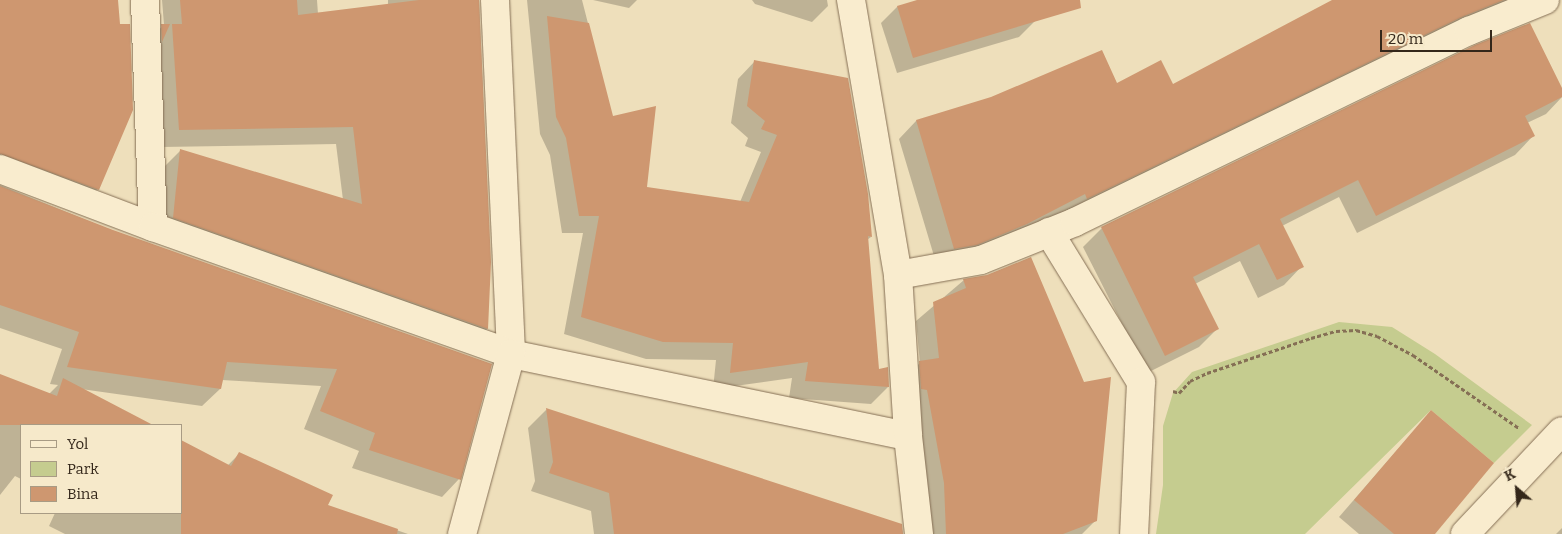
<!DOCTYPE html>
<html>
<head>
<meta charset="utf-8">
<style>
  body { margin:0 }
  #map { position:relative; width:1562px; height:534px; overflow:hidden; background:#eedfbb; font-family:Bitter,serif }
  div>[style] { position:absolute }
  .green>* { inset:0; background:#c5cc8f }
  .shadow>* { inset:0; background:#0003 }
  .building>* { inset:0; background:#ce9770 }
  .path>* { height:3px; margin-top:-1.5px; transform-origin:0; background:repeating-linear-gradient(90deg,#856f55 0 4px,transparent 0 6.5px) }
  .roads { filter:drop-shadow(0 0 1px #856f55) drop-shadow(0 0 1px #856f55) }
  .street>* { height:28px; margin:-14px; padding:0 14px; transform-origin:14px; border-radius:14px; background:#f9ecce }
  .secondary>* { height:28px; margin:-14px; padding:0 14px; transform-origin:14px; border-radius:14px; background:#f9ecce }
  span { translate:-50% -50%; white-space:nowrap; text-align:center; line-height:1.15; -webkit-text-stroke:4px #f6e9ca; paint-order:stroke }
  .legend { position:absolute; left:20px; top:424px; width:162px; height:90px; box-sizing:border-box; background:#f6e9ca; border:1px solid #a89b84; margin:0; padding:6px 9px; list-style:none; font-size:15px; color:#34271a }
  .legend li { display:flex; align-items:center; gap:10px; height:25px }
  .legend b { width:25px; border:1px solid #a89b84 }
  .north { position:absolute; left:1492px; top:464px; width:50px; height:50px; -webkit-text-stroke:4px #f6e9ca; paint-order:stroke; rotate:333deg; font-size:14px; font-weight:700; line-height:20px; text-align:center; color:#34271a }
  .north::after { content:''; display:block; margin:auto; width:18px; height:22px; background:#34271a; clip-path:polygon(50% 0,100% 100%,50% 72%,0 100%) }
  .scale { position:absolute; left:1380px; top:30px; width:112px; height:22px; box-sizing:border-box; border:2px solid #34271a; border-top:0; padding-left:6px; font-size:15px; line-height:18px; white-space:nowrap; color:#34271a; -webkit-text-stroke:4px #f6e9ca; paint-order:stroke }
</style>
</head>
<body>
<div id="map">
  <div class="green">
    <div style="clip-path:polygon(1339px 322px,1392px 327px,1435px 354px,1532px 425px,1494px 463px,1431px 410px,1305px 534px,1156px 534px,1163px 485px,1163px 426px,1173px 393px,1192px 372px)"></div>
  </div>
  <div class="shadow">
    <div style="clip-path:polygon(0 0,117px 0,98px 189px,81px 207px,0 176px)"></div>
    <div style="clip-path:polygon(162px 0,317px 0,318px 14px,388px 5px,388px 0,479px 0,490px 262px,487px 329px,470px 346px,157px 235px,164px 167px,181px 150px,343px 200px,336px 144px,162px 147px,146px 41px,164px 25px)"></div>
    <div style="clip-path:polygon(527px 0,582px 0,612px 117px,645px 188px,740px 202px,761px 152px,745px 146px,748px 138px,731px 123px,738px 79px,755px 61px,871px 237px,867px 240px,878px 370px,888px 387px,871px 404px,789px 398px,792px 378px,713px 389px,716px 360px,646px 359px,564px 334px,583px 233px,562px 233px,550px 155px,540px 134px)"></div>
    <div style="clip-path:polygon(593px 0,637px 0,629px 8px)"></div>
    <div style="clip-path:polygon(752px 0,827px 0,828px 6px,812px 22px,755px 4px)"></div>
    <div style="clip-path:polygon(922px 0,1026px 0,1035px 21px,1019px 37px,897px 73px,881px 23px,897px 7px)"></div>
    <div style="clip-path:polygon(1335px 0,1509px 0,1069px 216px,937px 266px,899px 139px,916px 121px,1116px 85px,1173px 85px)"></div>
    <div style="clip-path:polygon(1562px 91px,1562px 97px,1546px 114px,1527px 123px,1533px 136px,1515px 155px,1357px 233px,1339px 197px,1282px 226px,1302px 266px,1284px 285px,1258px 298px,1240px 261px,1195px 284px,1218px 328px,1199px 347px,1147px 373px,1083px 247px,1102px 228px)"></div>
    <div style="clip-path:polygon(0 185px,113px 231px,491px 365px,459px 479px,442px 497px,352px 468px,359px 451px,304px 429px,321px 386px,222px 380px,220px 389px,202px 406px,81px 389px,151px 425px,21px 425px,21px 479px,15px 476px,0 495px,0 375px,49px 394px,58px 385px,50px 384px,62px 349px,0 328px)"></div>
    <div style="clip-path:polygon(964px 280px,1095px 521px,1082px 534px,928px 534px,901px 381px,920px 363px,916px 321px)"></div>
    <div style="clip-path:polygon(546px 410px,901px 525px,903px 534px,594px 534px,591px 511px,531px 491px,535px 481px,528px 428px)"></div>
    <div style="clip-path:polygon(1431px 411px,1433px 534px,1359px 534px,1339px 517px)"></div>
    <div style="clip-path:polygon(239px 454px,326px 506px,408px 534px,65px 534px,49px 526px,55px 513px,181px 513px)"></div>
    <div style="clip-path:polygon(1562px 528px,1562px 534px,1556px 534px)"></div>
  </div>
  <div class="building">
    <div style="clip-path:polygon(0 0,118px 0,120px 24px,130px 24px,133px 110px,99px 190px,0 154px)"></div>
    <div style="clip-path:polygon(180px 0,297px 0,298px 15px,419px 0,479px 0,491px 262px,488px 329px,173px 218px,180px 149px,362px 204px,353px 127px,179px 130px,172px 24px,182px 24px)"></div>
    <div style="clip-path:polygon(917px 0,1080px 0,1081px 8px,913px 58px,897px 6px)"></div>
    <div style="clip-path:polygon(1332px 0,1504px 0,1462px 17px,1087px 199px,1085px 194px,1027px 224px,977px 245px,954px 249px,916px 120px,991px 97px,1102px 50px,1117px 83px,1161px 60px,1173px 84px)"></div>
    <div style="clip-path:polygon(547px 16px,589px 23px,613px 116px,656px 106px,647px 187px,749px 202px,777px 135px,761px 129px,765px 121px,747px 106px,754px 60px,848px 78px,868px 194px,872px 237px,868px 236px,879px 369px,888px 367px,889px 387px,805px 381px,808px 362px,730px 373px,733px 343px,663px 342px,581px 317px,599px 216px,579px 216px,566px 138px,556px 117px)"></div>
    <div style="clip-path:polygon(1530px 23px,1562px 88px,1562px 97px,1525px 116px,1535px 136px,1376px 216px,1358px 180px,1280px 219px,1304px 267px,1277px 280px,1259px 244px,1193px 277px,1219px 329px,1165px 356px,1101px 227px,1475px 45px)"></div>
    <div style="clip-path:polygon(161px 24px,170px 24px,162px 42px)"></div>
    <div style="clip-path:polygon(0 186px,113px 230px,492px 364px,461px 480px,369px 450px,375px 433px,320px 411px,337px 369px,227px 362px,221px 389px,67px 367px,79px 332px,0 305px)"></div>
    <div style="clip-path:polygon(1031px 257px,1084px 382px,1111px 377px,1097px 521px,1063px 534px,946px 534px,944px 483px,927px 390px,921px 389px,919px 361px,939px 358px,933px 302px,966px 288px,963px 279px,987px 275px)"></div>
    <div style="clip-path:polygon(0 374px,57px 396px,63px 378px,153px 425px,0 425px)"></div>
    <div style="clip-path:polygon(546px 408px,902px 524px,903px 534px,614px 534px,609px 493px,549px 473px,553px 462px)"></div>
    <div style="clip-path:polygon(1431px 410px,1494px 463px,1435px 534px,1394px 534px,1354px 500px)"></div>
    <div style="clip-path:polygon(181px 440px,231px 466px,239px 452px,333px 495px,328px 505px,398px 529px,397px 534px,181px 534px)"></div>
  </div>
  <div class="path">
    <div style="left:1173px;top:391px;width:6px;rotate:18deg"></div>
    <div style="left:1179px;top:393px;width:16px;rotate:-47deg"></div>
    <div style="left:1190px;top:381px;width:19px;rotate:-25deg"></div>
    <div style="left:1207px;top:373px;width:110px;rotate:-18.6deg"></div>
    <div style="left:1311px;top:338px;width:26px;rotate:-16deg"></div>
    <div style="left:1336px;top:331px;width:20px;rotate:-3deg"></div>
    <div style="left:1356px;top:330px;width:22px;rotate:16deg"></div>
    <div style="left:1377px;top:336px;width:41px;rotate:27.8deg"></div>
    <div style="left:1413px;top:355px;width:129px;rotate:34.6deg"></div>
  </div>
  <div class="roads">
    <div class="street">
      <div style="left:145px;top:0;width:227px;rotate:88deg"></div>
      <div style="left:495px;top:0;width:354px;rotate:87.4deg"></div>
      <div style="left:511px;top:354px;width:405px;rotate:11.7deg"></div>
      <div style="left:0;top:169px;width:164px;rotate:20.8deg"></div>
      <div style="left:153px;top:227px;width:380px;rotate:19.5deg"></div>
      <div style="left:511px;top:354px;width:187px;rotate:105.2deg"></div>
      <div style="left:1049px;top:232px;width:176px;rotate:58.5deg"></div>
      <div style="left:1141px;top:382px;width:152px;rotate:92.6deg"></div>
      <div style="left:898px;top:275px;width:84px;rotate:-10.2deg"></div>
      <div style="left:981px;top:260px;width:101px;rotate:-22deg"></div>
      <div style="left:1075px;top:222px;width:438px;rotate:-25.9deg"></div>
      <div style="left:1469px;top:31px;width:82px;rotate:-22.2deg"></div>
      <div style="left:1465px;top:534px;width:141px;rotate:-46.7deg"></div>
    </div>
    <div class="secondary">
      <div style="left:851px;top:0;width:279px;rotate:80.3deg"></div>
      <div style="left:898px;top:275px;width:161px;rotate:86.4deg"></div>
      <div style="left:908px;top:436px;width:99px;rotate:83.6deg"></div>
    </div>
  </div>
  <ul class="legend">
  <li><b style="height:6px;background:#f9ecce"></b>Yol</li>
  <li><b style="height:14px;background:#c5cc8f"></b>Park</li>
  <li><b style="height:14px;background:#ce9770"></b>Bina</li>
  </ul>
  <div class="north">K</div>
  <div class="scale">20 m</div>
</div>
</body>
</html>
